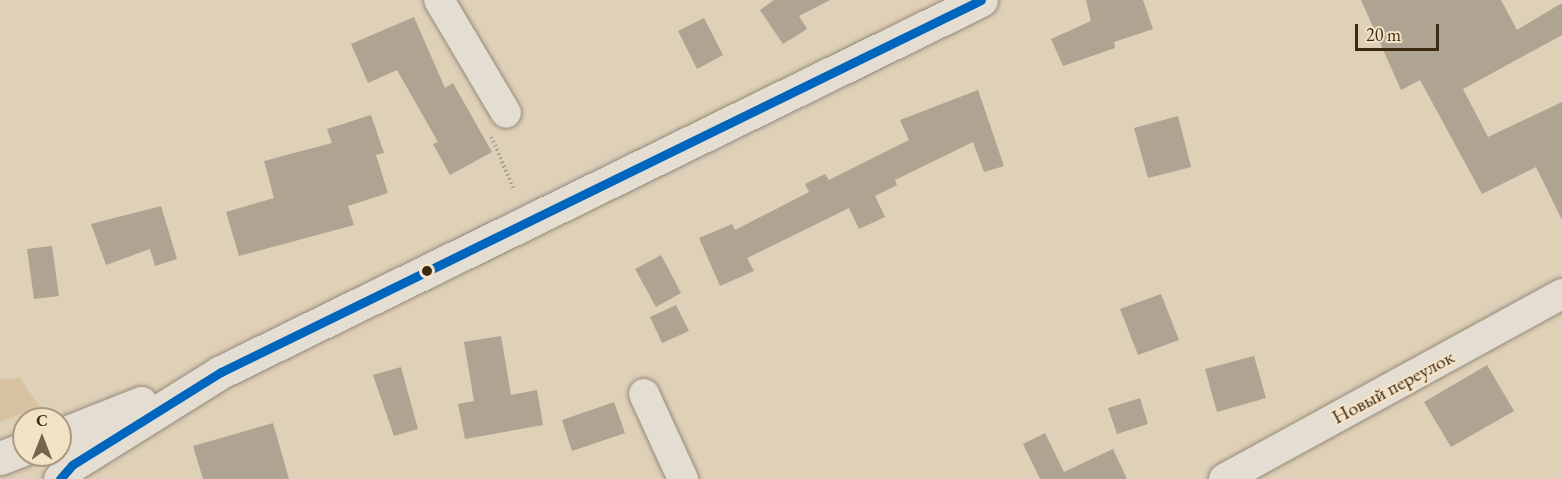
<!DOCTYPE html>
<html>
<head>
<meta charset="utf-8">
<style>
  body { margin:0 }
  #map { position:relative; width:1562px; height:479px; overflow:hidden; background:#dfd0b8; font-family:"EB Garamond",serif }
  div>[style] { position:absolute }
  .green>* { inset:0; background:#d7c2a2 }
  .building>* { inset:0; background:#afa392 }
  .path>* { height:4px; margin-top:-2px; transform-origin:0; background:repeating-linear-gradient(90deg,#a79f93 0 1.5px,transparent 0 4.5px) }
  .roads { filter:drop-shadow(0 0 2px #958b7a) drop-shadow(0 0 2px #958b7a) }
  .minor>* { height:30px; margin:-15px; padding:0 15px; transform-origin:15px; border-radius:15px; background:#e4ddd2 }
  .secondary>* { height:33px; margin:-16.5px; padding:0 16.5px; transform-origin:16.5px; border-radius:16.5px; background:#e4ddd2 }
  .bus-1>* { height:9px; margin:-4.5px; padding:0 4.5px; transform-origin:4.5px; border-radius:4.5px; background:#0065bd }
  .dots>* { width:16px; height:16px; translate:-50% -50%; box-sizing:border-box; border:3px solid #f4e2c7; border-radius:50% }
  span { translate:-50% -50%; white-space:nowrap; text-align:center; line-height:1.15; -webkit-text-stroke:5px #f4e2c7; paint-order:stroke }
  .street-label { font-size:20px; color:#3d2a13 }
  .north { position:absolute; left:12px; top:407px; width:60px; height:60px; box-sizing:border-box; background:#f4e2c7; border:2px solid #ab987f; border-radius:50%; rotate:0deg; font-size:16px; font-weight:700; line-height:24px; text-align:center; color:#3d2a13 }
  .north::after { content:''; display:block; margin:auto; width:21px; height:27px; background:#76644d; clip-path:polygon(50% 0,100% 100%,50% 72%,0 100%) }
  .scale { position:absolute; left:1355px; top:24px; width:84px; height:27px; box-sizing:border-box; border:3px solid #3d2a13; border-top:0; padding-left:8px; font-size:18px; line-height:21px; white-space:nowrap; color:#3d2a13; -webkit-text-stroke:4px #f4e2c7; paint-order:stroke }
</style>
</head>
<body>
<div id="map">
  <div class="green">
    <div style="clip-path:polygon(20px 378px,40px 407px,0 422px,0 379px)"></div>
  </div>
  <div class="building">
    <div style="clip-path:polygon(774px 0,830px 0,799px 16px,807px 29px,783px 44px,760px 10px)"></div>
    <div style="clip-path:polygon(1086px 0,1143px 0,1153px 29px,1114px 42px,1115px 48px,1063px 66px,1051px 39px,1091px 21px)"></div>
    <div style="clip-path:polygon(1361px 0,1501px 0,1517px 30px,1562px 3px,1562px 35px,1463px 89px,1488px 137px,1562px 102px,1562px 220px,1536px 167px,1482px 194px,1420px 80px,1401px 90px)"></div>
    <div style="clip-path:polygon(414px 17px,445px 88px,453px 83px,492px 152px,450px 175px,433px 144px,438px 142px,397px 70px,368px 83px,351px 44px)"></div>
    <div style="clip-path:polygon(704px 18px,723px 55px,697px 69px,678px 31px)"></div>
    <div style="clip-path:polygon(978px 90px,1004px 166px,984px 172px,973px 142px,895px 180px,897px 185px,875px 196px,885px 217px,859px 229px,849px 208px,747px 258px,754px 271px,720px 286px,699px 238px,732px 224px,735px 230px,809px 192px,805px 184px,825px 174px,829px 180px,909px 140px,900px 120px)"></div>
    <div style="clip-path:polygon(371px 115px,384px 153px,376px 155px,388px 193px,348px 206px,354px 225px,239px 256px,226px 212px,274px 198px,264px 161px,332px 143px,327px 129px)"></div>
    <div style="clip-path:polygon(1178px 116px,1191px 167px,1148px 178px,1134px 128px)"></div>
    <div style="clip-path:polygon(161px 206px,177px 259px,155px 266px,150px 249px,106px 265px,91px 224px)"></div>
    <div style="clip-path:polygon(52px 246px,59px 296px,34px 299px,27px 249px)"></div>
    <div style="clip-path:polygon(661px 255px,681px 293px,656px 307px,635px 269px)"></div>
    <div style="clip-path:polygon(1161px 294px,1179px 340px,1138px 355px,1120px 309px)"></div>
    <div style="clip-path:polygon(676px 305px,689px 331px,662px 343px,650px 317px)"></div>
    <div style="clip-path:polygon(501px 336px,511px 395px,537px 390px,543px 425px,465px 439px,458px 404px,474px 401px,464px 342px)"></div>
    <div style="clip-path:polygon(1254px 356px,1266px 398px,1217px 412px,1205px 369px)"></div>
    <div style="clip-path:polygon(1487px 365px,1514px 411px,1451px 447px,1424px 402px)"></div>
    <div style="clip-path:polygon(401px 367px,418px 429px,394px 436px,373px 375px)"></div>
    <div style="clip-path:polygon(1140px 398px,1148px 424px,1117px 434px,1108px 408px)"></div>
    <div style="clip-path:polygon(614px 402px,625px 433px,572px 451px,562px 420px)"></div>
    <div style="clip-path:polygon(273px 423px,289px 479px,203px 479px,193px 446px)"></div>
    <div style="clip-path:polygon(1045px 433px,1064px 472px,1113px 449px,1127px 479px,1040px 479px,1023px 444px)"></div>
  </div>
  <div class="path">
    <div style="left:491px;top:137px;width:57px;rotate:66.1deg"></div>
  </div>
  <div class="roads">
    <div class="minor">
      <div style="left:439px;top:0;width:131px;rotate:59.3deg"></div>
      <div style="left:644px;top:394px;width:94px;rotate:65.4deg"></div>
      <div style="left:1224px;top:479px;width:385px;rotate:-28.7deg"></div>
    </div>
    <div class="secondary">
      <div style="left:60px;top:435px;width:87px;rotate:-21.6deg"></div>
      <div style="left:0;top:458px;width:26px;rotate:-21deg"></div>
      <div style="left:60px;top:479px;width:18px;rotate:-49deg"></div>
      <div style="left:72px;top:465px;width:176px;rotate:-32deg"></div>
      <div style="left:221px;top:372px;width:846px;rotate:-26.08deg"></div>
    </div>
  </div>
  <div class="bus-1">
    <div style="left:60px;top:479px;width:18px;rotate:-49deg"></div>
    <div style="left:72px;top:465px;width:176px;rotate:-32deg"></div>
    <div style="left:221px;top:372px;width:846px;rotate:-26.08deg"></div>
  </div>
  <div class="dots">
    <div style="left:427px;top:271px;background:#3d2a13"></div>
  </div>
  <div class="street-label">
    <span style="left:1393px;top:387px;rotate:-28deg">Новый переулок</span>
  </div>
  <div class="north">С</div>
  <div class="scale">20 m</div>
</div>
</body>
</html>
